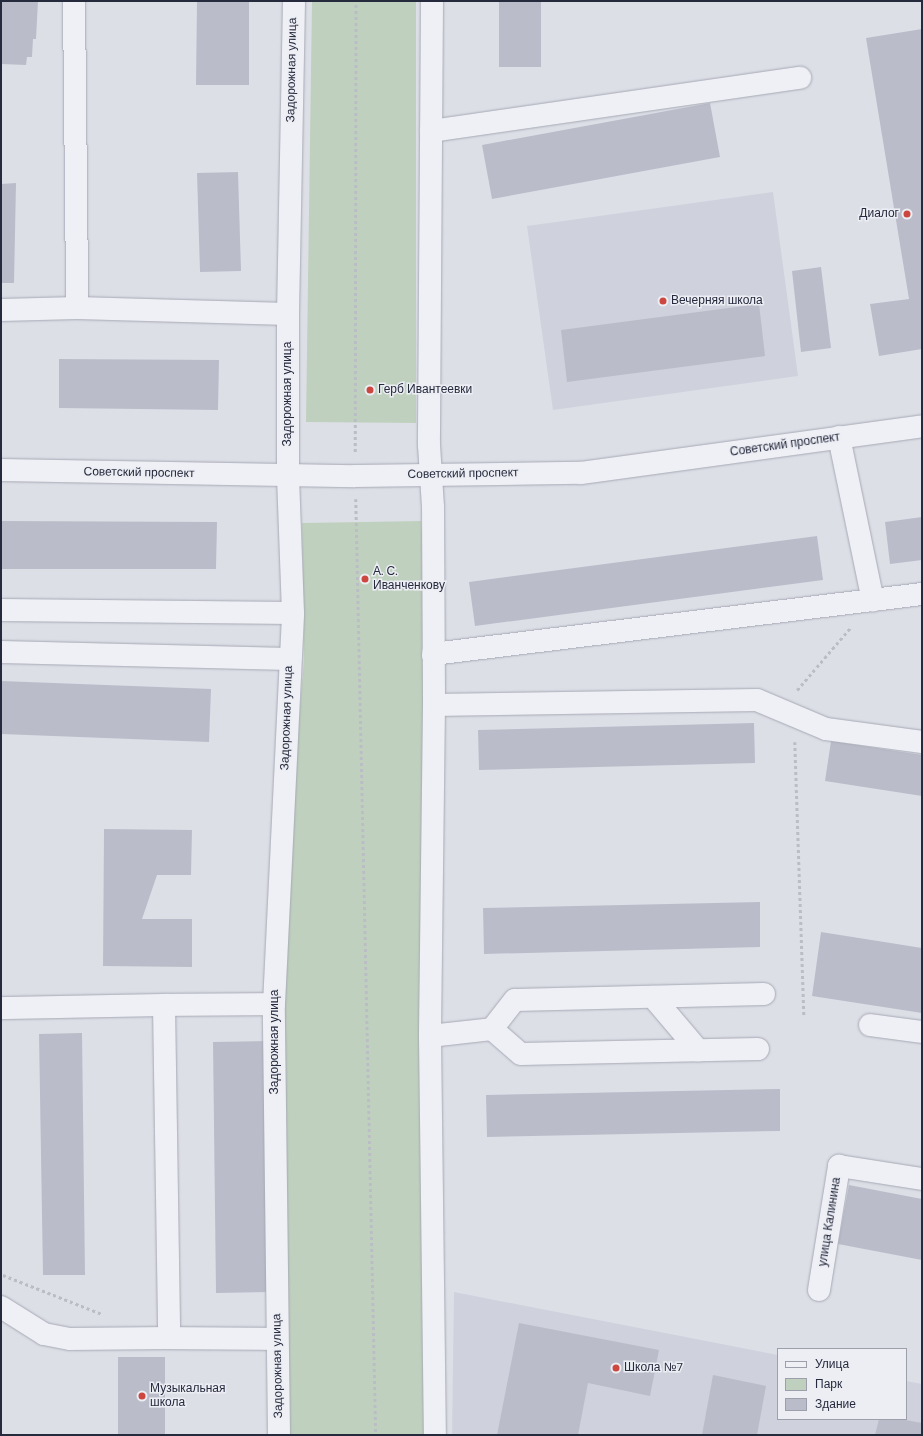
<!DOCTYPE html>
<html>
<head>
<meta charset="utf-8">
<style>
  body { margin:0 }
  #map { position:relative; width:923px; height:1436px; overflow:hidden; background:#dddfe7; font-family:"DM Sans",sans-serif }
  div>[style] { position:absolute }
  .built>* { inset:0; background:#cfd1dc }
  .green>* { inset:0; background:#bfd1be }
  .building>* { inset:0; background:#babdc9 }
  .path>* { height:2.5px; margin-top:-1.25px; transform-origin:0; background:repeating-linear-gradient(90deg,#bbbdc5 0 3px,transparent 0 6px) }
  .roads { filter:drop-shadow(0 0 1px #a6a9b4) drop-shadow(0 0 1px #a6a9b4) }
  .minor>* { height:22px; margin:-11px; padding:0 11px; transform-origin:11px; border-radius:11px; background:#eff0f5 }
  .dots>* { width:11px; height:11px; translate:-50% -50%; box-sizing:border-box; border:2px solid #eceef4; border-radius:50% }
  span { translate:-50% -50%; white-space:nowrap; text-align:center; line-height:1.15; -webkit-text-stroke:3px #eceef4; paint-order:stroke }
  .street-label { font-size:12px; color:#262a3d }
  .poi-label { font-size:12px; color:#262a3d }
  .right { translate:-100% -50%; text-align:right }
  .left { translate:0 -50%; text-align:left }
  .frame { position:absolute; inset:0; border:2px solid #262a3d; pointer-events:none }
  .legend { position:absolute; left:777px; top:1348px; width:130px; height:72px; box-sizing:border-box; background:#eceef4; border:1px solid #9da0ab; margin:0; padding:5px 7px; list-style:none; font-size:12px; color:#262a3d }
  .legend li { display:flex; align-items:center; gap:8px; height:20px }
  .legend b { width:20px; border:1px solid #9da0ab }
</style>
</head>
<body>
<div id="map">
  <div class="built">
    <div style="clip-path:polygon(773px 192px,798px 376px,553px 410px,527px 226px)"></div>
    <div style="clip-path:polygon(454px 1292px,778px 1355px,778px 1419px,906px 1419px,906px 1381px,922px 1384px,922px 1435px,452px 1435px)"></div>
  </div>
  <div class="green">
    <div style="clip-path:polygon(312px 1px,416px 1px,416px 423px,306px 422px)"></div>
    <div style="clip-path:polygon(421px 521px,434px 705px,439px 1435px,279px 1435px,274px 1004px,304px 661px,302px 523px)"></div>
  </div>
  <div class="building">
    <div style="clip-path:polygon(1px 1px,38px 1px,36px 39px,33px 39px,32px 57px,27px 57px,26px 65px,1px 64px)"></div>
    <div style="clip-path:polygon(197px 1px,249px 1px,249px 85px,196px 85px)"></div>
    <div style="clip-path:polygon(499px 1px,541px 1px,541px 67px,499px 67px)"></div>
    <div style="clip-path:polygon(922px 29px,922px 349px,879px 356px,870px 304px,909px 299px,866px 38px)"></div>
    <div style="clip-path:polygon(710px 103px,720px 157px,492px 199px,482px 145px)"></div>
    <div style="clip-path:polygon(238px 172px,241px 271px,200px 272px,197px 173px)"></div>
    <div style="clip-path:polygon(16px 183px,14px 283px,1px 283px,1px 184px)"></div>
    <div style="clip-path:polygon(821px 267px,831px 348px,801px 352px,792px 271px)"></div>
    <div style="clip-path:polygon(759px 304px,765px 356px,567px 382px,561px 330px)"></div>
    <div style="clip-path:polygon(59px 359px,219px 360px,218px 410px,59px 408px)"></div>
    <div style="clip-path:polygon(922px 517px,922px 560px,890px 564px,885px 522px)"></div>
    <div style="clip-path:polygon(1px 521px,217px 522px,216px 569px,1px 569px)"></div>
    <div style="clip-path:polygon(817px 536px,823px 580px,475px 626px,469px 582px)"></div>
    <div style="clip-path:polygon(1px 681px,211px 689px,209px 742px,1px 734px)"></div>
    <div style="clip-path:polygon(754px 723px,755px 763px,479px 770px,478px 730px)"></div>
    <div style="clip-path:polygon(831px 741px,922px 755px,922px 796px,825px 781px)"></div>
    <div style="clip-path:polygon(104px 829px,192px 830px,191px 875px,157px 875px,142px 919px,192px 919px,192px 967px,103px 966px)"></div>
    <div style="clip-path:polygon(760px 902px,760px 947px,484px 954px,483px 908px)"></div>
    <div style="clip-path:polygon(821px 932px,922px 948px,922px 1013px,812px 996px)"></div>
    <div style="clip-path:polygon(82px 1033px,85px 1275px,43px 1275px,39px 1034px)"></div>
    <div style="clip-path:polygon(268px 1041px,272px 1292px,216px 1293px,213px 1042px)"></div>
    <div style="clip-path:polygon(780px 1089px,780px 1131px,487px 1137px,486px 1095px)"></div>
    <div style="clip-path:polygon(849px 1185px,922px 1199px,922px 1260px,838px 1244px)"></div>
    <div style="clip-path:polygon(519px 1323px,659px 1350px,650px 1396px,588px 1383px,578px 1435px,497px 1435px)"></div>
    <div style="clip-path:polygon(118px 1357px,165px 1357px,165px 1435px,118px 1435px)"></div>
    <div style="clip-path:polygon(713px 1375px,766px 1386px,757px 1435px,702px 1435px)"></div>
    <div style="clip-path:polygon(879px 1419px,900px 1419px,922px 1423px,922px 1435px,875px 1435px)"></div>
  </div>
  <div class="path">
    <div style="left:355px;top:452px;width:451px;rotate:-89.9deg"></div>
    <div style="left:356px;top:499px;width:936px;rotate:88.78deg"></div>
    <div style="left:797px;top:690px;width:83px;rotate:-49.4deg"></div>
    <div style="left:795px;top:742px;width:275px;rotate:88.1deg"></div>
    <div style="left:3px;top:1275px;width:106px;rotate:21.5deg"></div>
  </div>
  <div class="roads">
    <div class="minor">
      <div style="left:74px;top:1px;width:307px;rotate:89.4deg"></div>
      <div style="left:432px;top:1px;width:444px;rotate:90.4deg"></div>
      <div style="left:429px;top:445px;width:62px;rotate:86.3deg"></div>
      <div style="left:433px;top:507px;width:198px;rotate:89.7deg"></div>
      <div style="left:434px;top:705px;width:331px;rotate:90.7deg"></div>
      <div style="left:430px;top:1036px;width:399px;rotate:89.3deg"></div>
      <div style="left:431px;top:131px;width:373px;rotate:-8.2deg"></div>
      <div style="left:1px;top:310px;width:76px;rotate:-1.5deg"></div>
      <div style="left:77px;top:308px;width:211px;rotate:1.6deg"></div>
      <div style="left:839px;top:437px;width:167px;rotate:78.3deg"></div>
      <div style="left:1px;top:470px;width:354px;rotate:1deg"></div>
      <div style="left:355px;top:476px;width:226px;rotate:-0.8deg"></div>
      <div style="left:581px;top:473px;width:344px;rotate:-7.8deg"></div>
      <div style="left:1px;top:610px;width:292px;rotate:0.6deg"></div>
      <div style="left:1px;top:652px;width:288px;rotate:1.4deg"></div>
      <div style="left:433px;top:654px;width:493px;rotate:-7deg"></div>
      <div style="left:434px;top:705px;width:323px;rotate:-0.9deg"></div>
      <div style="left:757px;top:700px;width:75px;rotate:22.8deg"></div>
      <div style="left:826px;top:729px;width:97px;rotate:7.7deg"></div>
      <div style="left:653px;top:997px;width:70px;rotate:49.7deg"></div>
      <div style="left:274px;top:1004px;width:110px;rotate:179.5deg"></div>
      <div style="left:164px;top:1005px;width:333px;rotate:89.1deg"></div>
      <div style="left:169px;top:1338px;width:108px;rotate:0.5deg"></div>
      <div style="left:1px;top:1008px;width:163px;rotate:-1.1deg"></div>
      <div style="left:870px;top:1025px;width:52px;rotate:7.7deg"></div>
      <div style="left:492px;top:1029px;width:38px;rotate:41deg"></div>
      <div style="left:521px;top:1054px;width:237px;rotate:-1.2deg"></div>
      <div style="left:430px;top:1036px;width:62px;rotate:-6.4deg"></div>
      <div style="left:492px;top:1029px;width:37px;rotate:-52deg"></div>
      <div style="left:515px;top:1000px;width:249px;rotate:-1.4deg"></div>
      <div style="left:819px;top:1290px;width:126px;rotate:-80.8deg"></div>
      <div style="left:839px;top:1166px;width:84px;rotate:8.9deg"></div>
      <div style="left:1px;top:1307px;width:51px;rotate:32.1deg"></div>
      <div style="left:44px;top:1334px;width:26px;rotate:11deg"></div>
      <div style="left:70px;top:1339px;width:99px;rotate:-0.6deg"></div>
      <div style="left:279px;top:1435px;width:431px;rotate:-90.7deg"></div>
      <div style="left:274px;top:1004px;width:391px;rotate:-87.2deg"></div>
      <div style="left:293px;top:613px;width:138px;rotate:-92.1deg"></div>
      <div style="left:288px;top:475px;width:161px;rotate:-90deg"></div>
      <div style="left:288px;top:314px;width:313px;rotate:-88.9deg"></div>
    </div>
  </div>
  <div class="dots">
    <div style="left:907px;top:214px;background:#cd4741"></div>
    <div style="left:663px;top:301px;background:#cd4741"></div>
    <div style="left:370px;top:390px;background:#cd4741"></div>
    <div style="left:365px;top:579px;background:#cd4741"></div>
    <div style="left:616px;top:1368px;background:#cd4741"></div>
    <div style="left:142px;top:1396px;background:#cd4741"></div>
  </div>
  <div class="street-label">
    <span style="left:292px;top:70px;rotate:-89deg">Задорожная улица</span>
    <span style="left:288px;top:394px;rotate:-90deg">Задорожная улица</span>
    <span style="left:785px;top:445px;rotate:-8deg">Советский проспект</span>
    <span style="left:139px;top:473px;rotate:1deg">Советский проспект</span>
    <span style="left:463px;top:474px;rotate:-1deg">Советский проспект</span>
    <span style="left:287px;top:718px;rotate:-88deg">Задорожная улица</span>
    <span style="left:275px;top:1042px;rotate:-90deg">Задорожная улица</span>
    <span style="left:830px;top:1222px;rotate:-81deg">улица Калинина</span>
    <span style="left:278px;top:1366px;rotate:-91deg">Задорожная улица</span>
  </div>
  <div class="poi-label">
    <span class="right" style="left:899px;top:214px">Диалог</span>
    <span class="left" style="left:671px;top:301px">Вечерняя школа</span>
    <span class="left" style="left:378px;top:390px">Герб Ивантеевки</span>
    <span class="left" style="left:373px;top:579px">А. С.<br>Иванченкову</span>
    <span class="left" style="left:624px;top:1368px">Школа №7</span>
    <span class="left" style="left:150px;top:1396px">Музыкальная<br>школа</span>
  </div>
  <div class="frame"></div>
  <ul class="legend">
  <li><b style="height:5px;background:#eff0f5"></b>Улица</li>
  <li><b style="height:11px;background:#bfd1be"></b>Парк</li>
  <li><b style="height:11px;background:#babdc9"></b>Здание</li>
  </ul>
</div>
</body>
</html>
